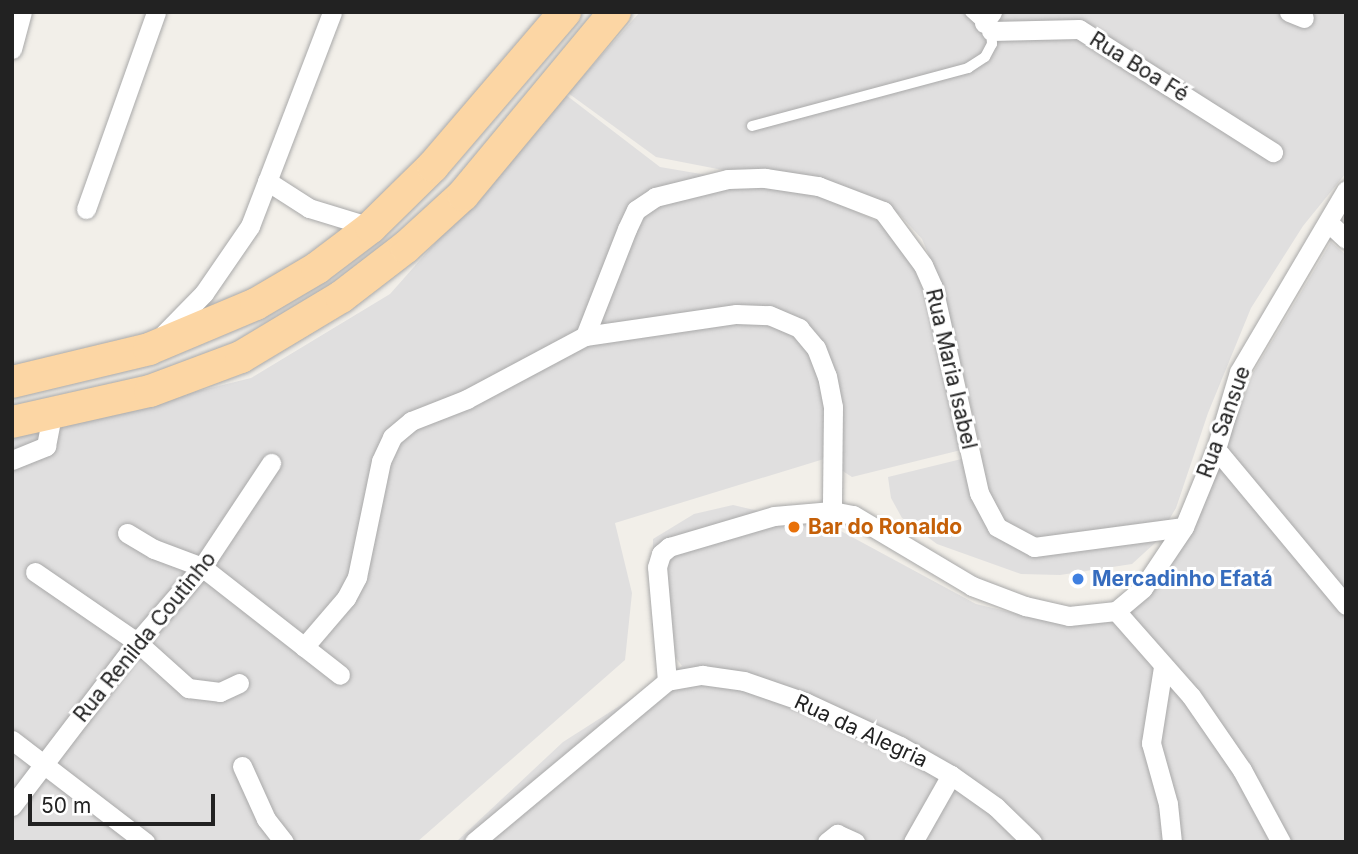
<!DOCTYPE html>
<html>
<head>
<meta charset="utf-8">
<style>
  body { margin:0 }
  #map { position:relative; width:1358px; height:854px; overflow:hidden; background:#f2efe9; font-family:Inter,sans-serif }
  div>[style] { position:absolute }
  .residential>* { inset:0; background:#e0dfdf }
  .roads { filter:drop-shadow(0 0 2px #a9a9a9) drop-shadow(0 0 2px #a9a9a9) }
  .service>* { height:10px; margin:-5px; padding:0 5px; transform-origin:5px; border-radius:5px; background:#fff }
  .minor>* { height:19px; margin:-9.5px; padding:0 9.5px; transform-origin:9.5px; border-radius:9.5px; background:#fff }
  .primary>* { height:32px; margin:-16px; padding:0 16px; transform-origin:16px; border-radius:16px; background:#fcd6a4 }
  .dots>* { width:19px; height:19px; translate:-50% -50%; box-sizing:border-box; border:4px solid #fff; border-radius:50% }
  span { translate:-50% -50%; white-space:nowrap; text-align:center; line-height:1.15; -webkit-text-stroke:6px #fff; paint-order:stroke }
  .street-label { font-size:21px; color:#222 }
  .food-label { font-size:21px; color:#c56008; font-weight:700 }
  .left { translate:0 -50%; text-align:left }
  .shop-label { font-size:21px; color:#366cbe; font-weight:700 }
  .frame { position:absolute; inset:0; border:14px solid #222; pointer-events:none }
  .scale { position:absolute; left:28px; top:794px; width:187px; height:32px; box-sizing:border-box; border:4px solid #222; border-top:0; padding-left:9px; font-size:21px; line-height:24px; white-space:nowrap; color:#222; -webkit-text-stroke:5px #fff; paint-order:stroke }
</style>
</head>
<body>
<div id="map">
  <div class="residential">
    <div style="clip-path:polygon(640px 12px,1346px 12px,1346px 173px,1303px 226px,1251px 308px,1208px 413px,1176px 508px,1155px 543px,1132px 564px,1060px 575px,1021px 574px,937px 544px,902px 518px,891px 498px,888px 477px,982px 454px,943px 288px,922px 239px,900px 215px,877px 200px,656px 157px,568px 93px)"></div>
    <div style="clip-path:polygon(566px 95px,660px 167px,813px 193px,882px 223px,914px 268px,926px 297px,961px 450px,852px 477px,824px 459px,615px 523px,632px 593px,625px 660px,417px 842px,12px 842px,12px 437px,251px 378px,390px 294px)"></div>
    <div style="clip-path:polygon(1331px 242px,1346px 255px,1346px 842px,456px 842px,563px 742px,682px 666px,652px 626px,653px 539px,694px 514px,733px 505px,839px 530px,976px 604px,1044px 620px,1089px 623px,1134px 609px,1201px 511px,1253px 373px)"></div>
  </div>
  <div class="roads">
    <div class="service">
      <div style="left:752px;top:126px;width:224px;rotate:-15deg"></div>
      <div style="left:968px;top:68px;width:20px;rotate:-33deg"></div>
      <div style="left:985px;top:57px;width:15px;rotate:-62deg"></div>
      <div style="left:992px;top:44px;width:13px;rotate:-94deg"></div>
      <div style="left:991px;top:31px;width:28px;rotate:-138deg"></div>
    </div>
    <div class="minor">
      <div style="left:1289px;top:12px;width:16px;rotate:22deg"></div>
      <div style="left:984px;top:23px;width:14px;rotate:-54deg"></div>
      <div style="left:991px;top:31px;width:88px;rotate:-1.3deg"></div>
      <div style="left:1079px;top:29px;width:230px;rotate:32.4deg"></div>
      <div style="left:12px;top:49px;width:38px;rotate:-75deg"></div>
      <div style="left:267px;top:181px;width:50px;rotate:32.7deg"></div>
      <div style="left:309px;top:208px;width:65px;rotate:17deg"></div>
      <div style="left:86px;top:209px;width:209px;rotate:-70.4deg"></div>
      <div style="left:1330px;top:224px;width:22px;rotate:43deg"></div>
      <div style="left:585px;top:336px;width:115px;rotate:-68.6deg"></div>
      <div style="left:627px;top:229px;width:21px;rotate:-65deg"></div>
      <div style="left:636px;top:210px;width:23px;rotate:-34deg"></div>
      <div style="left:655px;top:197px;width:75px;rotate:-13.9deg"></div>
      <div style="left:728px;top:179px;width:37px;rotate:-2deg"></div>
      <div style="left:765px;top:178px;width:54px;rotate:8.6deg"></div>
      <div style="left:818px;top:186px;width:70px;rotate:21deg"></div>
      <div style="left:883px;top:211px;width:67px;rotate:53.5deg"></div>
      <div style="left:923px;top:265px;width:24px;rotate:66deg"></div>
      <div style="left:933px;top:287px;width:211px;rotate:77.4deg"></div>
      <div style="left:979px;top:493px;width:38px;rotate:62deg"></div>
      <div style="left:997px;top:527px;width:42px;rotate:28.4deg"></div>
      <div style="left:1034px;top:547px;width:151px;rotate:-7.6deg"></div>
      <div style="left:160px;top:338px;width:63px;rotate:-45.6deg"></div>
      <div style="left:204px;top:293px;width:81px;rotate:-55.5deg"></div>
      <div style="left:250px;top:226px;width:229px;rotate:-69deg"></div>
      <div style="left:1216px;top:449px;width:203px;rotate:50.2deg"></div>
      <div style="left:12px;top:460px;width:37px;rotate:-22deg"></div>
      <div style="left:46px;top:446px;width:31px;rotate:-79deg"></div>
      <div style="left:127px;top:533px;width:31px;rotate:31deg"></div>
      <div style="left:154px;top:549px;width:51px;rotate:20.6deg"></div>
      <div style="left:202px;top:567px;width:175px;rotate:38deg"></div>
      <div style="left:35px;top:572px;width:124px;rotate:34.5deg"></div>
      <div style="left:137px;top:642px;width:69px;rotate:42deg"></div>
      <div style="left:188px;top:688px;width:32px;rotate:7deg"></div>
      <div style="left:220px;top:692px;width:21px;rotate:-25deg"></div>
      <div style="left:1116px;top:611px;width:35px;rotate:-40deg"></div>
      <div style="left:1143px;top:588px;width:73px;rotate:-56.1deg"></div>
      <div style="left:1184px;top:527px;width:84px;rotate:-67.7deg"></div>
      <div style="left:1216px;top:449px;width:80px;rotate:-73.4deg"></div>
      <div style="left:1239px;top:372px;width:211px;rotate:-59.5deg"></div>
      <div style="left:304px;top:647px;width:65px;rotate:-49.4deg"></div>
      <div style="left:346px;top:598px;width:24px;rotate:-62deg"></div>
      <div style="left:357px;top:577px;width:118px;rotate:-78.3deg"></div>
      <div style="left:381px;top:461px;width:26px;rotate:-65deg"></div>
      <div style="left:392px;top:437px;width:25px;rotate:-40deg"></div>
      <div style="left:411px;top:421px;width:60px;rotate:-21.4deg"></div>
      <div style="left:467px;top:399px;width:134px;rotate:-28.1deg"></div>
      <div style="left:585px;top:336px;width:153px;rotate:-8.3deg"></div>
      <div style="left:736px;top:314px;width:33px;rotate:2deg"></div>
      <div style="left:769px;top:315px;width:33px;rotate:23deg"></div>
      <div style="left:799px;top:328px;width:26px;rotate:50deg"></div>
      <div style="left:816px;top:348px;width:30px;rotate:69deg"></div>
      <div style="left:827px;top:376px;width:32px;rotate:79deg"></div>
      <div style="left:833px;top:407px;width:104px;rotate:90.6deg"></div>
      <div style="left:1163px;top:667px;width:77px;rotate:99deg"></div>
      <div style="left:1151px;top:743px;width:63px;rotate:74.4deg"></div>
      <div style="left:1168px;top:804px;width:38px;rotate:84deg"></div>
      <div style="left:667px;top:681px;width:114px;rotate:-95deg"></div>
      <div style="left:657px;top:567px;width:14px;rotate:-73deg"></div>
      <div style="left:661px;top:554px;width:11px;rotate:-41deg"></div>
      <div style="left:669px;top:547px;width:109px;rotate:-16.4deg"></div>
      <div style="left:774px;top:516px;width:58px;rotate:-4.9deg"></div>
      <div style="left:832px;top:511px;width:21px;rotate:11deg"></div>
      <div style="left:853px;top:515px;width:139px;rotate:30.8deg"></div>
      <div style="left:972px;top:586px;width:57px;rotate:20.7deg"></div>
      <div style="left:1025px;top:606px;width:45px;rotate:12.8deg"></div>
      <div style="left:1069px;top:616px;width:47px;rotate:-6.1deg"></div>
      <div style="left:1116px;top:611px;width:113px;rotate:48.6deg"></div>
      <div style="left:1191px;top:696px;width:90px;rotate:55.4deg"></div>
      <div style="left:1242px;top:770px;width:82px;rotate:61.6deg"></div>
      <div style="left:667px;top:681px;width:36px;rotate:-10deg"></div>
      <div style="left:702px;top:675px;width:42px;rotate:8.1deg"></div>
      <div style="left:744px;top:681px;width:65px;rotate:19deg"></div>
      <div style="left:805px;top:702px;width:105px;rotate:24.9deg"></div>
      <div style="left:900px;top:746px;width:59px;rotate:29.6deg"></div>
      <div style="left:951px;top:775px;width:55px;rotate:35.4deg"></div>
      <div style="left:996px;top:807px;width:50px;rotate:44.2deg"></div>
      <div style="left:12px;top:740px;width:168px;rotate:37.5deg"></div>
      <div style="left:242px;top:766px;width:58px;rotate:65.6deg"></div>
      <div style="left:266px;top:819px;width:29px;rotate:52deg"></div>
      <div style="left:12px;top:806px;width:206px;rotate:-52.7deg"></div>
      <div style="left:137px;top:642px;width:99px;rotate:-49.1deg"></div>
      <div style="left:202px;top:567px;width:125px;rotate:-56.4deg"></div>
      <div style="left:474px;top:842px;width:251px;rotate:-39.8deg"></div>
      <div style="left:827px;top:842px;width:13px;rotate:-39deg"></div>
      <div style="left:837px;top:834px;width:20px;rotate:24deg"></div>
      <div style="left:913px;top:842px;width:77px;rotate:-60.4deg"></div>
    </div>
    <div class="primary">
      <div style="left:12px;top:382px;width:141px;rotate:-13.5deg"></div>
      <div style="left:149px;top:349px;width:116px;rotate:-22.8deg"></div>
      <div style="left:256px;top:304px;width:71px;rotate:-30.5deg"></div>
      <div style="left:317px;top:268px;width:68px;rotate:-37.2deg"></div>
      <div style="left:371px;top:227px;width:87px;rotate:-44.5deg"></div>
      <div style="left:433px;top:166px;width:203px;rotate:-49.4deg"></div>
      <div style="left:12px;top:422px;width:141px;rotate:-12.7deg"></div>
      <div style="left:150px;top:391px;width:97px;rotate:-20.5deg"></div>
      <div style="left:241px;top:357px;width:117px;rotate:-31deg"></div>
      <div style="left:341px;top:297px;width:82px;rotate:-37.6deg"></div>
      <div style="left:406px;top:247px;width:77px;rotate:-42.4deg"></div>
      <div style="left:463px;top:195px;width:238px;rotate:-50.3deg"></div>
    </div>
  </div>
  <div class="dots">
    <div style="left:794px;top:527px;background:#e8710a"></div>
    <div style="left:1078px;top:579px;background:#3f7fe0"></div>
  </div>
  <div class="street-label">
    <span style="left:1139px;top:67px;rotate:32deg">Rua Boa Fé</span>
    <span style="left:951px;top:369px;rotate:77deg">Rua Maria Isabel</span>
    <span style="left:1224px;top:422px;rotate:-70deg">Rua Sansue</span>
    <span style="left:145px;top:637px;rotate:-51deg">Rua Renilda Coutinho</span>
    <span style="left:861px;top:731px;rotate:25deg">Rua da Alegria</span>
  </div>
  <div class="food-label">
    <span class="left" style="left:808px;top:527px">Bar do Ronaldo</span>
  </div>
  <div class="shop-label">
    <span class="left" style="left:1092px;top:579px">Mercadinho Efatá</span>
  </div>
  <div class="frame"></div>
  <div class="scale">50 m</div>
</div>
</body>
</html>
